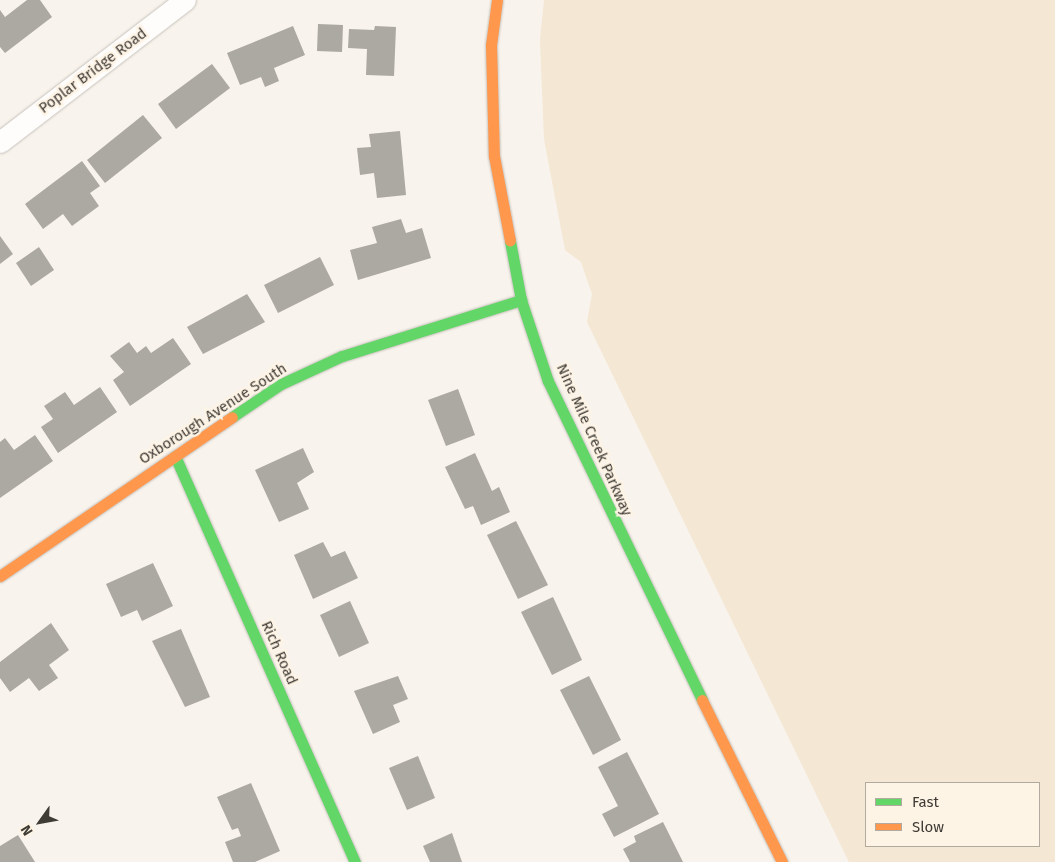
<!DOCTYPE html>
<html>
<head>
<meta charset="utf-8">
<style>
  body { margin:0 }
  #map { position:relative; width:1055px; height:862px; overflow:hidden; background:#f8f3ec; font-family:"Fira Sans",sans-serif }
  div>[style] { position:absolute }
  .green>* { inset:0; background:#f4e7d3 }
  .building>* { inset:0; background:#aca8a2 }
  .roads { filter:drop-shadow(0 0 1px #c6c2bc) drop-shadow(0 0 1px #c6c2bc) }
  .street>* { height:21px; margin:-10.5px; padding:0 10.5px; transform-origin:10.5px; border-radius:10.5px; background:#fefdfc }
  .fast>* { height:11px; margin:-5.5px; padding:0 5.5px; transform-origin:5.5px; border-radius:5.5px; background:#63d668 }
  .slow>* { height:11px; margin:-5.5px; padding:0 5.5px; transform-origin:5.5px; border-radius:5.5px; background:#ff974d }
  span { translate:-50% -50%; white-space:nowrap; text-align:center; line-height:1.15; -webkit-text-stroke:5px #fef4e6; paint-order:stroke }
  .street-label { font-size:15px; color:#3f3b35 }
  .legend { position:absolute; left:865px; top:782px; width:175px; height:65px; box-sizing:border-box; background:#fef4e6; border:1px solid #b2aa9f; margin:0; padding:6px 9px; list-style:none; font-size:15px; color:#3f3b35 }
  .legend li { display:flex; align-items:center; gap:10px; height:25px }
  .legend b { width:25px; border:1px solid #b2aa9f }
  .north { position:absolute; left:15px; top:797px; width:50px; height:50px; -webkit-text-stroke:4px #fef4e6; paint-order:stroke; rotate:238deg; font-size:14px; font-weight:700; line-height:20px; text-align:center; color:#3f3b35 }
  .north::after { content:''; display:block; margin:auto; width:18px; height:22px; background:#3f3b35; clip-path:polygon(50% 0,100% 100%,50% 72%,0 100%) }
</style>
</head>
<body>
<div id="map">
  <div class="green">
    <div style="clip-path:polygon(evenodd,544px 0,1055px 0,1055px 862px,849px 862px,587px 322px,592px 294px,581px 262px,565px 250px,544px 139px,540px 40px,544px 0,866px 783px,1039px 783px,1039px 846px,866px 846px,866px 783px)"></div>
  </div>
  <div class="building">
    <div style="clip-path:polygon(27px 0,40px 0,52px 17px,5px 53px,0 47px,0 10px,5px 17px)"></div>
    <div style="clip-path:polygon(318px 24px,343px 25px,342px 52px,317px 51px)"></div>
    <div style="clip-path:polygon(293px 26px,305px 55px,274px 68px,279px 81px,265px 87px,261px 77px,240px 85px,227px 53px)"></div>
    <div style="clip-path:polygon(375px 26px,396px 27px,394px 76px,366px 75px,367px 49px,348px 48px,349px 29px,374px 30px)"></div>
    <div style="clip-path:polygon(212px 64px,230px 88px,176px 129px,158px 104px)"></div>
    <div style="clip-path:polygon(143px 115px,162px 138px,105px 183px,87px 160px)"></div>
    <div style="clip-path:polygon(400px 131px,406px 195px,377px 198px,374px 173px,360px 175px,357px 148px,371px 147px,369px 134px)"></div>
    <div style="clip-path:polygon(82px 161px,100px 186px,90px 193px,99px 206px,72px 226px,63px 214px,43px 229px,25px 204px)"></div>
    <div style="clip-path:polygon(401px 219px,406px 233px,422px 228px,431px 258px,358px 280px,350px 250px,377px 243px,372px 227px)"></div>
    <div style="clip-path:polygon(0 236px,13px 254px,0 264px)"></div>
    <div style="clip-path:polygon(39px 247px,54px 270px,31px 286px,16px 263px)"></div>
    <div style="clip-path:polygon(320px 257px,334px 285px,278px 313px,264px 285px)"></div>
    <div style="clip-path:polygon(247px 294px,265px 322px,203px 354px,187px 327px)"></div>
    <div style="clip-path:polygon(173px 338px,191px 364px,130px 406px,113px 380px,124px 372px,110px 356px,129px 342px,137px 353px,146px 346px,151px 353px)"></div>
    <div style="clip-path:polygon(100px 387px,117px 412px,58px 453px,41px 427px,53px 419px,44px 406px,65px 392px,74px 405px)"></div>
    <div style="clip-path:polygon(458px 389px,475px 435px,446px 446px,428px 400px)"></div>
    <div style="clip-path:polygon(35px 435px,53px 461px,0 498px,0 442px,5px 438px,14px 450px)"></div>
    <div style="clip-path:polygon(303px 448px,314px 472px,297px 483px,309px 509px,279px 522px,255px 470px)"></div>
    <div style="clip-path:polygon(475px 453px,492px 491px,499px 487px,510px 512px,481px 525px,473px 506px,465px 509px,445px 467px)"></div>
    <div style="clip-path:polygon(516px 521px,548px 585px,518px 599px,487px 535px)"></div>
    <div style="clip-path:polygon(323px 542px,331px 557px,345px 551px,358px 578px,313px 599px,294px 555px)"></div>
    <div style="clip-path:polygon(153px 563px,173px 606px,142px 621px,137px 610px,121px 617px,106px 584px)"></div>
    <div style="clip-path:polygon(553px 597px,582px 660px,552px 675px,521px 612px)"></div>
    <div style="clip-path:polygon(350px 601px,369px 643px,339px 657px,320px 615px)"></div>
    <div style="clip-path:polygon(51px 623px,69px 650px,49px 665px,58px 678px,39px 691px,29px 678px,10px 692px,0 678px,0 662px)"></div>
    <div style="clip-path:polygon(181px 629px,210px 697px,185px 707px,152px 641px)"></div>
    <div style="clip-path:polygon(398px 676px,408px 699px,393px 705px,400px 722px,373px 734px,354px 691px)"></div>
    <div style="clip-path:polygon(589px 676px,621px 740px,593px 755px,560px 690px)"></div>
    <div style="clip-path:polygon(627px 752px,659px 814px,614px 837px,602px 814px,618px 806px,598px 767px)"></div>
    <div style="clip-path:polygon(418px 756px,435px 798px,407px 810px,389px 768px)"></div>
    <div style="clip-path:polygon(251px 783px,280px 851px,255px 862px,233px 862px,225px 842px,241px 836px,238px 828px,232px 830px,217px 797px)"></div>
    <div style="clip-path:polygon(663px 822px,683px 862px,630px 862px,623px 849px,636px 842px,634px 836px)"></div>
    <div style="clip-path:polygon(452px 833px,462px 862px,430px 862px,423px 846px)"></div>
    <div style="clip-path:polygon(18px 835px,35px 862px,0 862px,0 846px)"></div>
  </div>
  <div class="roads">
    <div class="street">
      <div style="left:0;top:142px;width:233px;rotate:-37.5deg"></div>
    </div>
    <div class="fast">
      <div style="left:510px;top:241px;width:60px;rotate:79.4deg"></div>
      <div style="left:521px;top:300px;width:85px;rotate:71.6deg"></div>
      <div style="left:548px;top:381px;width:354px;rotate:64.2deg"></div>
      <div style="left:232px;top:417px;width:59px;rotate:-34deg"></div>
      <div style="left:281px;top:384px;width:67px;rotate:-24.7deg"></div>
      <div style="left:342px;top:356px;width:188px;rotate:-17.4deg"></div>
      <div style="left:175px;top:456px;width:444px;rotate:66.1deg"></div>
    </div>
    <div class="slow">
      <div style="left:497px;top:0;width:45px;rotate:97.6deg"></div>
      <div style="left:491px;top:45px;width:111px;rotate:88.5deg"></div>
      <div style="left:494px;top:156px;width:86px;rotate:79.3deg"></div>
      <div style="left:0;top:576px;width:281px;rotate:-34.4deg"></div>
      <div style="left:702px;top:700px;width:181px;rotate:63.7deg"></div>
    </div>
  </div>
  <div class="street-label">
    <span style="left:93px;top:71px;rotate:-37deg">Poplar Bridge Road</span>
    <span style="left:213px;top:414px;rotate:-33deg">Oxborough Avenue South</span>
    <span style="left:594px;top:440px;rotate:66deg">Nine Mile Creek Parkway</span>
    <span style="left:279px;top:653px;rotate:66deg">Rich Road</span>
  </div>
  <ul class="legend">
  <li><b style="height:6px;background:#63d668"></b>Fast</li>
  <li><b style="height:6px;background:#ff974d"></b>Slow</li>
  </ul>
  <div class="north">N</div>
</div>
</body>
</html>
